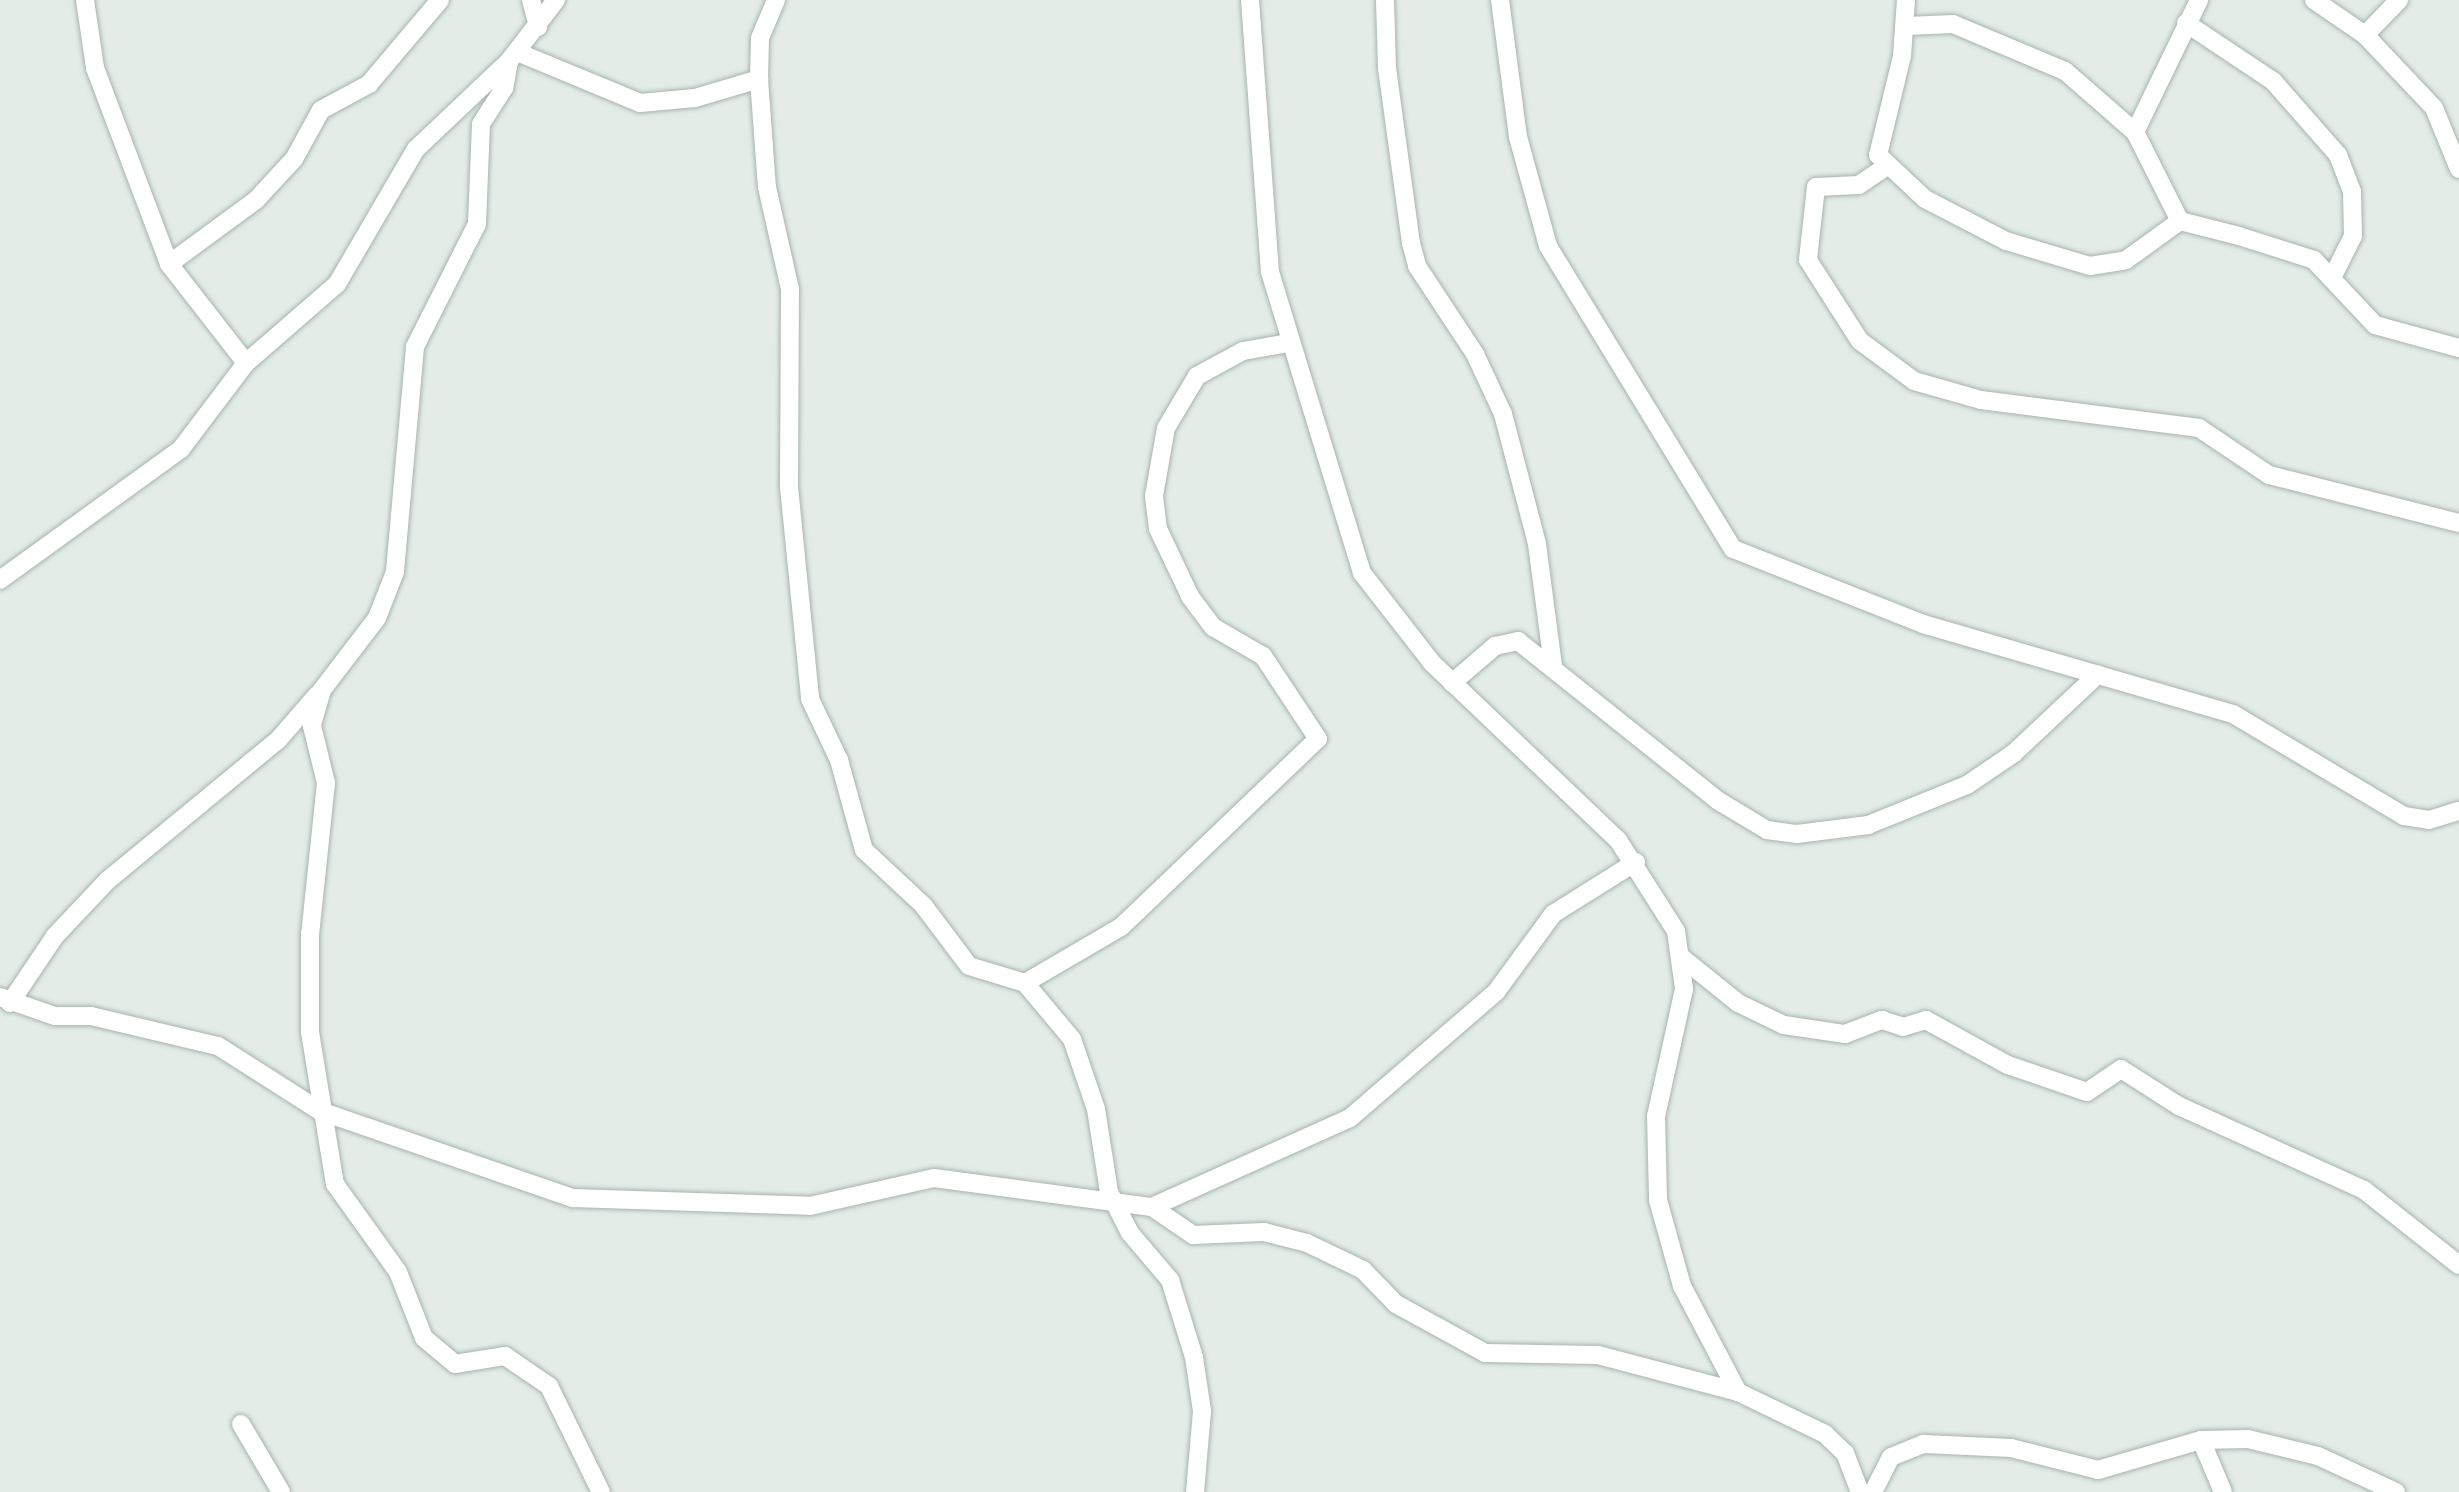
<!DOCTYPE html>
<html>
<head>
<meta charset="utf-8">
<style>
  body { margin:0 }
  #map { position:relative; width:2459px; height:1492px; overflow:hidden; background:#e3ece7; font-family:"Work Sans",sans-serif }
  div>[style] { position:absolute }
  .roads { filter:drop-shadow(0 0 2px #a6b4ae) drop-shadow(0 0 2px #a6b4ae) }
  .minor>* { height:18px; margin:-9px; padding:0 9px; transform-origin:9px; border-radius:9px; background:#fff }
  span { translate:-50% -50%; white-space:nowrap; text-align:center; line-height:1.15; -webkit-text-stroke:6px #f3f8f5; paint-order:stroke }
</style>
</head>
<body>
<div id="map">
  <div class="roads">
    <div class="minor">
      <div style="left:85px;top:0;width:69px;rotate:81.6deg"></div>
      <div style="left:95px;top:68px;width:210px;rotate:69.3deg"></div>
      <div style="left:169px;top:264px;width:125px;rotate:52.1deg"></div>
      <div style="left:531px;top:0;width:28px;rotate:75deg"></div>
      <div style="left:776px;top:0;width:41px;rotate:112.8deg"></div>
      <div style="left:760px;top:38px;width:41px;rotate:91.4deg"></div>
      <div style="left:759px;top:79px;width:108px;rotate:85.8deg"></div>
      <div style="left:767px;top:187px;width:105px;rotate:77.3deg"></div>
      <div style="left:790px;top:289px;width:198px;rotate:90.3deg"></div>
      <div style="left:789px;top:487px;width:213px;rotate:84.3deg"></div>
      <div style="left:810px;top:699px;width:68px;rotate:64.6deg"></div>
      <div style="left:839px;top:760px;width:93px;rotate:74.5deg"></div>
      <div style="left:864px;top:850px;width:81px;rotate:43deg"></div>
      <div style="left:923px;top:905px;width:76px;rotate:53deg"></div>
      <div style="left:969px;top:966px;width:59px;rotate:16.9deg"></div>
      <div style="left:1025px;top:983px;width:73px;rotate:50deg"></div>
      <div style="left:1072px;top:1039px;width:74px;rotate:71.1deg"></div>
      <div style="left:1096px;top:1109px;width:84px;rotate:81.1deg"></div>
      <div style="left:1109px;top:1192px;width:46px;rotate:62.9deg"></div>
      <div style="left:1130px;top:1233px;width:62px;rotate:49.6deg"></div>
      <div style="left:1170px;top:1280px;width:81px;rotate:72.7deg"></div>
      <div style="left:1194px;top:1357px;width:55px;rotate:81.6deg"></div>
      <div style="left:1202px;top:1411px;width:81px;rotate:94.9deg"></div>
      <div style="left:1250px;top:0;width:273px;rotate:85.8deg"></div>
      <div style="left:1270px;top:272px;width:315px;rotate:73deg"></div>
      <div style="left:1362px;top:573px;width:114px;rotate:52.1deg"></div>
      <div style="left:1432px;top:663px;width:257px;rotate:43.6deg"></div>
      <div style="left:1618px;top:840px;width:108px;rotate:57.5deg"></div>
      <div style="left:1676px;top:931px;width:59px;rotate:82.1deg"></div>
      <div style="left:1684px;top:989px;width:130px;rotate:102.4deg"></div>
      <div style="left:1656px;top:1116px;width:84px;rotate:88.6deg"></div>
      <div style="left:1658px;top:1200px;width:89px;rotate:74.4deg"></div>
      <div style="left:1682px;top:1286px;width:120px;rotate:62.2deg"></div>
      <div style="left:1385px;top:0;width:68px;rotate:88.3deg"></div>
      <div style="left:1387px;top:68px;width:177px;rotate:82.2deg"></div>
      <div style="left:1411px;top:243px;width:24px;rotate:75deg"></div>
      <div style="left:1417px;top:266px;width:105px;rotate:56.6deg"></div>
      <div style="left:1475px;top:354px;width:66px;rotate:65deg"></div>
      <div style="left:1503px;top:414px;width:134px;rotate:75.3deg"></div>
      <div style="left:1537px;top:544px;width:123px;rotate:82.5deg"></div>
      <div style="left:1500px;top:0;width:138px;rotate:82.5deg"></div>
      <div style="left:1518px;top:137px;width:113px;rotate:74.6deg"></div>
      <div style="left:1548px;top:246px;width:355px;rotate:58.6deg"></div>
      <div style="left:1733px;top:549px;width:204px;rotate:21.5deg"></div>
      <div style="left:1923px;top:624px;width:323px;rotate:16.2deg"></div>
      <div style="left:2233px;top:714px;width:199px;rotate:30.8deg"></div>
      <div style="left:2404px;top:816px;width:25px;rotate:9deg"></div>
      <div style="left:2429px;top:820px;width:31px;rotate:-17deg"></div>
      <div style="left:1906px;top:0;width:56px;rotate:94.1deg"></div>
      <div style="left:1902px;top:56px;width:102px;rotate:103.6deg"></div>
      <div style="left:1878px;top:155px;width:64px;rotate:43.1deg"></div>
      <div style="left:1925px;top:199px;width:91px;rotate:27.4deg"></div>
      <div style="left:2006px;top:241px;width:88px;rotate:16.6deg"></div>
      <div style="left:2090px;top:266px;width:36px;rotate:-9deg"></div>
      <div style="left:2126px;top:260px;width:67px;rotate:-35.8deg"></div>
      <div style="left:2180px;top:221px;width:61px;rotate:14.3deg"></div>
      <div style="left:2239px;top:236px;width:79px;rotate:17.7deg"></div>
      <div style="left:2314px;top:260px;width:89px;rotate:46.8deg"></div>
      <div style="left:2375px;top:325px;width:87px;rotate:15.3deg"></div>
      <div style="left:2314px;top:0;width:62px;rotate:34.5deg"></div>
      <div style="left:2365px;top:35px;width:100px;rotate:46.6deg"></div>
      <div style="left:2434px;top:108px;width:66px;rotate:67.7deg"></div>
      <div style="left:2186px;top:23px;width:105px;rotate:33.7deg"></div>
      <div style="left:2273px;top:81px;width:98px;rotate:48.7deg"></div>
      <div style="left:2338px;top:155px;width:39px;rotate:69deg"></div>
      <div style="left:2352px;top:191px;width:45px;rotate:88.7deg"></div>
      <div style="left:2353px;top:236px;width:47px;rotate:116.6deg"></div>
      <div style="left:1907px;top:26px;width:46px;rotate:-2.5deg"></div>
      <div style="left:1953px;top:24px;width:121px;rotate:22.8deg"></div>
      <div style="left:2065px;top:71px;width:93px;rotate:41.1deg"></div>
      <div style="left:2135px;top:132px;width:100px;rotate:63.2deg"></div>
      <div style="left:2365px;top:35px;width:49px;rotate:-45.8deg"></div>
      <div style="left:517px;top:52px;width:133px;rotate:22.5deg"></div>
      <div style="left:640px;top:103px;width:55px;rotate:-5.2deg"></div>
      <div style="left:695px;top:98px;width:67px;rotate:-16.5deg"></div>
      <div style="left:509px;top:61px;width:27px;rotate:100deg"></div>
      <div style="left:504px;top:88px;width:43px;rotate:122.6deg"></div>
      <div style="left:481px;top:124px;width:100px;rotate:92.3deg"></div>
      <div style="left:477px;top:224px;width:138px;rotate:116.8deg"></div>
      <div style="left:415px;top:347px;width:226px;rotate:95.1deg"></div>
      <div style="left:395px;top:572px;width:49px;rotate:111.4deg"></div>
      <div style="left:377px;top:618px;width:91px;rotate:127.4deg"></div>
      <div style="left:322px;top:690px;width:37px;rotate:106deg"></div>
      <div style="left:312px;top:726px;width:59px;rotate:76.2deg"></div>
      <div style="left:326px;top:783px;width:152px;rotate:96deg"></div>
      <div style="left:310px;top:934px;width:98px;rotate:90deg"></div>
      <div style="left:310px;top:1032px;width:154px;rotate:80.7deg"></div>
      <div style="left:335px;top:1184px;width:108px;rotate:54.4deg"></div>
      <div style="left:398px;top:1272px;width:71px;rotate:68.5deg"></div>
      <div style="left:424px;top:1338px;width:40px;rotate:40deg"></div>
      <div style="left:455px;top:1364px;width:51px;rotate:-9.1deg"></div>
      <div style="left:505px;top:1356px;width:53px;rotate:34.3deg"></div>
      <div style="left:549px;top:1386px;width:118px;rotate:63.9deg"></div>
      <div style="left:2135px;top:132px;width:147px;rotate:-64.1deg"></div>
      <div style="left:1884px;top:168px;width:30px;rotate:146deg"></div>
      <div style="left:1859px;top:185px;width:43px;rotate:177.3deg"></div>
      <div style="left:1816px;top:187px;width:73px;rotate:96.3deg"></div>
      <div style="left:1808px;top:260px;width:96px;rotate:57.3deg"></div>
      <div style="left:1860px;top:341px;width:67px;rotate:36.5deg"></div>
      <div style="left:1914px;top:381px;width:70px;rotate:15.8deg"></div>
      <div style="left:1981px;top:400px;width:220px;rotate:7.3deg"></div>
      <div style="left:2199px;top:428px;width:84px;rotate:33.9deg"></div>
      <div style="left:2269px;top:475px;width:196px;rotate:14.2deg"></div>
      <div style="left:169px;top:264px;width:108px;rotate:-36.3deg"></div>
      <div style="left:256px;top:200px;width:56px;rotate:-47.2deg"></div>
      <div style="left:294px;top:159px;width:56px;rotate:-61.1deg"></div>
      <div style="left:321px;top:110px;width:55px;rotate:-28.4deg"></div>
      <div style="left:369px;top:84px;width:110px;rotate:-49.8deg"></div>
      <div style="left:0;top:580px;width:223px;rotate:-35.9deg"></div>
      <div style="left:181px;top:449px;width:108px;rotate:-52.9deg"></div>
      <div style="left:246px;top:363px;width:121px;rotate:-41deg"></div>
      <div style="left:337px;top:284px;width:156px;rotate:-59.7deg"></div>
      <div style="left:416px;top:149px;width:128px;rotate:-43.4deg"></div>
      <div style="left:509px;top:61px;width:77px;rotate:-52.4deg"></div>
      <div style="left:1452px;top:683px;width:57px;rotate:-40.7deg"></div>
      <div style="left:1495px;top:646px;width:24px;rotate:-12deg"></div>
      <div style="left:1518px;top:641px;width:255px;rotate:38.6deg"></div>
      <div style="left:1717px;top:800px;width:58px;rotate:31deg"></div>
      <div style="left:1767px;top:830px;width:30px;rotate:8deg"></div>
      <div style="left:1797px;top:834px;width:72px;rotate:-7.2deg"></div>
      <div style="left:1868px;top:825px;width:107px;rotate:-22deg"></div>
      <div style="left:1967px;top:785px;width:57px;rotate:-34.2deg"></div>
      <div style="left:2014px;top:753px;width:115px;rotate:-43.2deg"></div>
      <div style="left:1681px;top:957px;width:73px;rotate:38.9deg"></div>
      <div style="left:1738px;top:1003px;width:51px;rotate:25.6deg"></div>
      <div style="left:1784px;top:1025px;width:62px;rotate:8.4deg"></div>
      <div style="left:1845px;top:1034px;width:40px;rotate:-21deg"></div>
      <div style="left:1882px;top:1020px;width:22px;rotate:18deg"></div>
      <div style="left:1903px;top:1027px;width:24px;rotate:-17deg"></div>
      <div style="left:1926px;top:1020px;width:94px;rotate:28.8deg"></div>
      <div style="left:2008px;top:1065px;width:83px;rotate:18.9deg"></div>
      <div style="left:2087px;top:1092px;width:41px;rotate:-34.1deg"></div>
      <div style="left:2121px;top:1069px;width:69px;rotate:32.5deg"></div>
      <div style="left:2179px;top:1106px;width:203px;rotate:24.4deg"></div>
      <div style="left:2364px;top:1190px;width:121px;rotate:38.3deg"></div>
      <div style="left:1025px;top:983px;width:111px;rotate:-30.3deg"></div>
      <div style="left:1121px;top:927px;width:272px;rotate:-43.7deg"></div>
      <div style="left:1318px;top:739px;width:100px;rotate:-123.5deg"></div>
      <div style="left:1263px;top:656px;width:58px;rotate:-149.9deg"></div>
      <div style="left:1213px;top:627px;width:39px;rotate:-127deg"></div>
      <div style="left:1190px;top:596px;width:74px;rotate:-115.5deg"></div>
      <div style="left:1158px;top:529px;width:33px;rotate:-97deg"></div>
      <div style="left:1154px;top:496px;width:69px;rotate:-80deg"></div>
      <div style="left:1166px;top:428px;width:61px;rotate:-59.2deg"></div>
      <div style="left:1197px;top:376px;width:52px;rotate:-28.5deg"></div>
      <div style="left:1243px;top:351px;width:47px;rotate:-9.9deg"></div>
      <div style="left:0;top:997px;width:58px;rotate:19.1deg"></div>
      <div style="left:55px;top:1016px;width:36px"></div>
      <div style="left:91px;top:1016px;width:130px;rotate:13.3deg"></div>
      <div style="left:218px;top:1046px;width:121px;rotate:32.5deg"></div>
      <div style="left:320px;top:1111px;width:268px;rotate:19deg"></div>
      <div style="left:573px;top:1198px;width:237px;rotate:1.9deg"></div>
      <div style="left:810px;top:1206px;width:127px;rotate:-12.7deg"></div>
      <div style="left:934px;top:1178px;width:220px;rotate:7.6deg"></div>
      <div style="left:1152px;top:1207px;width:217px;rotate:-24.2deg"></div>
      <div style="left:1350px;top:1118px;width:193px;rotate:-40.8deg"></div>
      <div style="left:1496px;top:992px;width:97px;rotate:-53.8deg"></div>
      <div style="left:1553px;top:914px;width:98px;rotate:-32.1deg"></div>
      <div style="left:10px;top:1003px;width:81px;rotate:-56.1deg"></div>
      <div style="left:55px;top:936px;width:77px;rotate:-46.6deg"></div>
      <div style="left:108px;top:880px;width:220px;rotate:-39.5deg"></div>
      <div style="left:278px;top:740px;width:60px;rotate:-49.1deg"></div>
      <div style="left:1152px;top:1207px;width:50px;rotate:34.3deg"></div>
      <div style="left:1193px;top:1235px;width:71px;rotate:-2.4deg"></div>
      <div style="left:1264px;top:1232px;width:44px;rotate:14.3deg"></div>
      <div style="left:1307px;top:1243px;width:62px;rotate:25.7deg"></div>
      <div style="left:1363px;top:1270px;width:47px;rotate:45.9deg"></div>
      <div style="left:1396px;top:1304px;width:102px;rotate:28.8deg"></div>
      <div style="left:1485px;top:1353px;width:113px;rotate:1deg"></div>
      <div style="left:1598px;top:1355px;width:145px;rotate:14.8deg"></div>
      <div style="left:1738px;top:1392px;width:97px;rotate:25.8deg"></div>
      <div style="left:1825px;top:1434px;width:28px;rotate:44deg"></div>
      <div style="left:1845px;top:1453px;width:42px;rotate:69deg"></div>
      <div style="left:241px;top:1424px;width:79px;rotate:59.5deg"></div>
      <div style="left:2201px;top:1440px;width:56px;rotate:67.1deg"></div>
      <div style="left:1873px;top:1492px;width:39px;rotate:-63deg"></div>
      <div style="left:1891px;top:1457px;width:35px;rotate:-22deg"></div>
      <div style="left:1924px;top:1444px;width:87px;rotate:2.6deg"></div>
      <div style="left:2011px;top:1448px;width:90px;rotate:14.2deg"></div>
      <div style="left:2098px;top:1470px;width:107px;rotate:-16.2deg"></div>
      <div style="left:2201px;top:1440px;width:47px;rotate:-1.2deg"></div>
      <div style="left:2248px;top:1439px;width:72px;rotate:13.7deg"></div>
      <div style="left:2318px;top:1456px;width:86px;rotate:24.8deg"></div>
    </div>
  </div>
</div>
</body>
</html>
